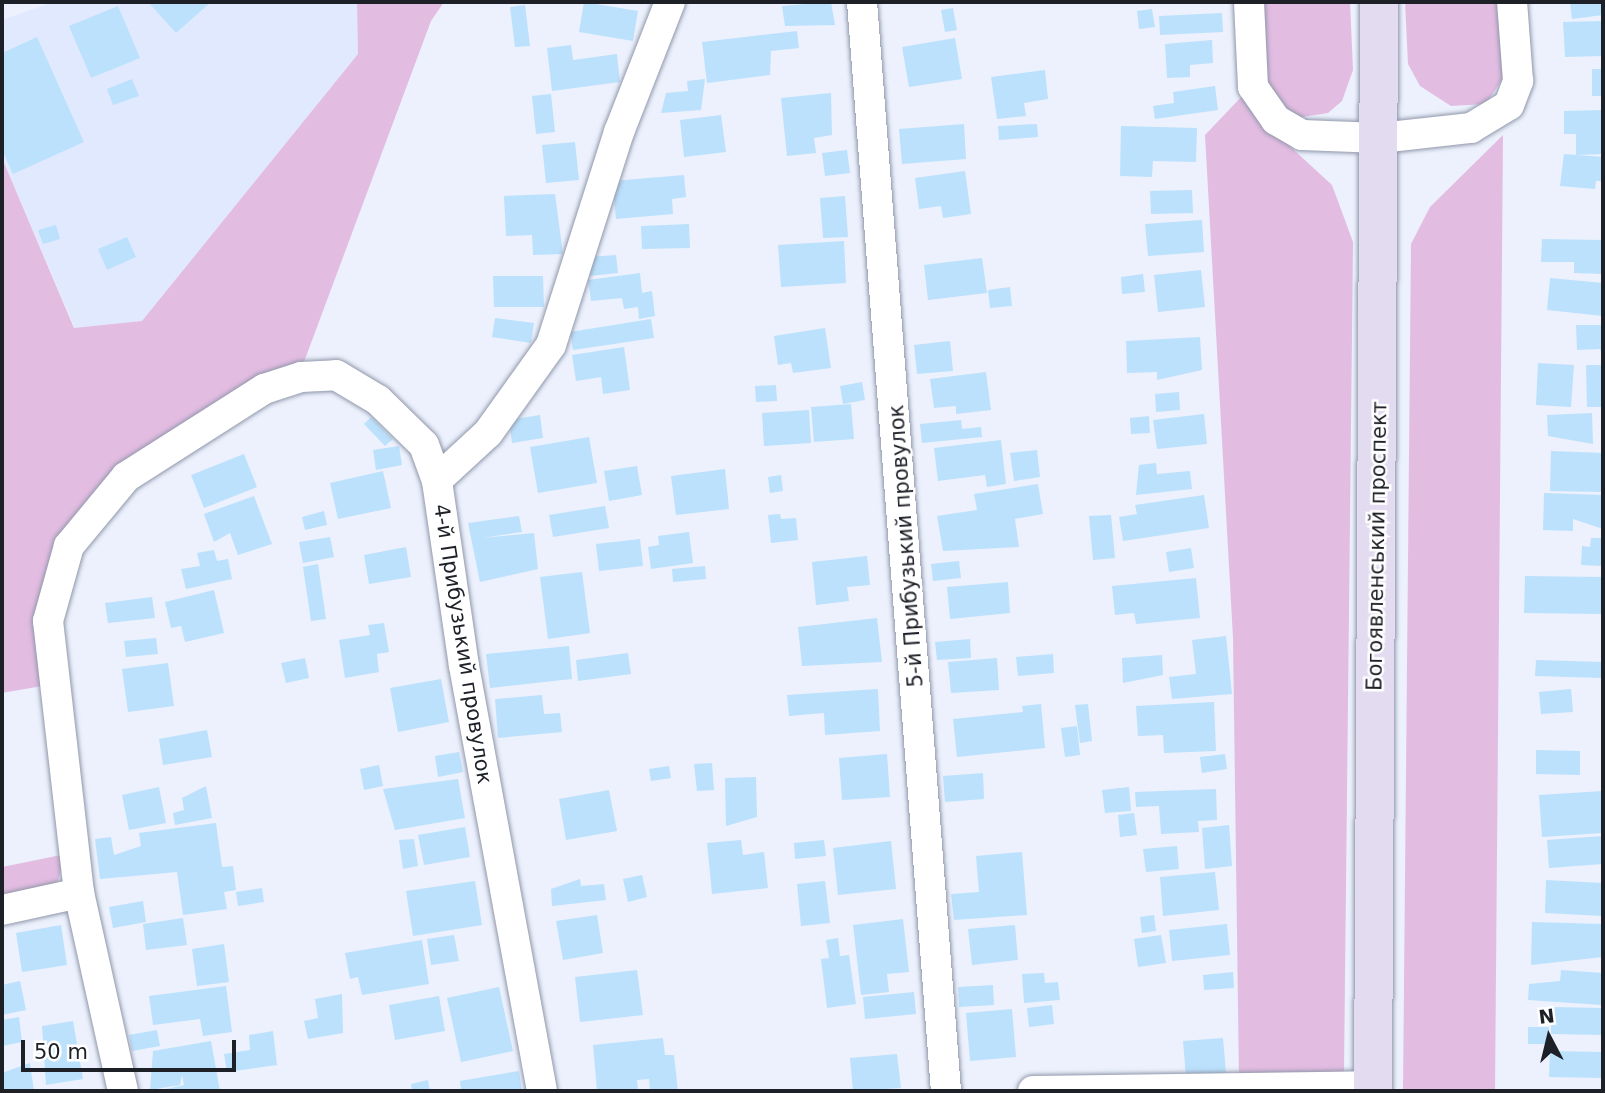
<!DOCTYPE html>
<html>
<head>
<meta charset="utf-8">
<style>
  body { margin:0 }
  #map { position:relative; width:1605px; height:1093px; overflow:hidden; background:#ecf1fd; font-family:"DejaVu Sans",sans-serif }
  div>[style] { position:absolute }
  .built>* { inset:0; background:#e1e9ff }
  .green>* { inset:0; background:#e3bce2 }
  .building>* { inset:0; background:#bce1fc }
  .roads { filter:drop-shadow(0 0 2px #9097aa) drop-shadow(0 0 2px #9097aa) }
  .street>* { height:30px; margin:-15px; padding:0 15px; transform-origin:15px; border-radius:15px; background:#fff }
  .secondary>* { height:38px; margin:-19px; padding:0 19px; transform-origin:19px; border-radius:19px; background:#e3dcf1 }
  span { translate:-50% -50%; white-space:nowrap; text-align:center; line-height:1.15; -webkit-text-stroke:5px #fff; paint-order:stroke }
  .street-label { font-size:21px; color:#1d2027 }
  .frame { position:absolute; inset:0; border:4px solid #1d2027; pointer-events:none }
  .north { position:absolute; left:1514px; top:1002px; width:70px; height:70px; -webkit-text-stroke:5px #fff; paint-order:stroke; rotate:353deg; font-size:19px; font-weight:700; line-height:28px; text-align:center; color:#1d2027 }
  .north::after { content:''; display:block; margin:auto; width:24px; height:32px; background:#1d2027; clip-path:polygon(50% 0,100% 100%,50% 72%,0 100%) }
  .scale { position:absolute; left:21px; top:1040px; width:215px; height:32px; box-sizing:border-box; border:4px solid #1d2027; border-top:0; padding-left:9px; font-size:21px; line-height:24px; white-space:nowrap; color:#1d2027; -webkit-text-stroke:5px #fff; paint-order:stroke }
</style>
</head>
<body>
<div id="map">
  <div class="built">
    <div style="clip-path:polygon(53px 2px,357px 2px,358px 54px,142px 321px,75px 328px,2px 158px,2px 20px)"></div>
  </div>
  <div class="green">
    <div style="clip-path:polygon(357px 2px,444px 2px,431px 21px,301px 370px,84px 512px,48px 685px,2px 693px,2px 158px,74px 328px,142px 321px,358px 54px)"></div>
    <div style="clip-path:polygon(1257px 2px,1350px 2px,1353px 70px,1342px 101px,1328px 113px,1296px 118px,1268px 100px)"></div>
    <div style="clip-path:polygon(1405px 2px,1501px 2px,1503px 78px,1486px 104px,1451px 106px,1420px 86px,1408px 64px)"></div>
    <div style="clip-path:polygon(1246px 92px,1271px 129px,1332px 185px,1353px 242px,1344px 1072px,1239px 1081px,1233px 638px,1205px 135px)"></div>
    <div style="clip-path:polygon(1503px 135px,1495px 1091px,1403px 1091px,1411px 244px,1430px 207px)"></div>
    <div style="clip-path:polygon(66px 854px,56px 887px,2px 905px,2px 867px)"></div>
  </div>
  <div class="building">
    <div style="clip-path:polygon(148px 2px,211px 2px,176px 33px)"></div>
    <div style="clip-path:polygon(584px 2px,638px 11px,633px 41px,579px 32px)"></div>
    <div style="clip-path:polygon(831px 2px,835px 25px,785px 26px,782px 6px)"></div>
    <div style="clip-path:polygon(1570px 2px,1603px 2px,1603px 15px,1572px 19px)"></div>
    <div style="clip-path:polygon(525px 5px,530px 46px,515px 47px,510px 7px)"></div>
    <div style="clip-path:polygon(118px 6px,140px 58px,91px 78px,69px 26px)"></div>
    <div style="clip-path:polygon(953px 8px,957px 30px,945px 32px,941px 10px)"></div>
    <div style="clip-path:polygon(1152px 9px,1155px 27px,1139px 29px,1137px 11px)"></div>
    <div style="clip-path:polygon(1222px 13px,1223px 32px,1160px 35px,1159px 16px)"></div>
    <div style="clip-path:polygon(1603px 21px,1603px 56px,1565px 57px,1563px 22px)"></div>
    <div style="clip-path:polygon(797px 31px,799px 48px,771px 51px,770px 75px,707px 83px,702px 42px)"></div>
    <div style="clip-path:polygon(37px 37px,84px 142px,13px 174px,2px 150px,2px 53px)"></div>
    <div style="clip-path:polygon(955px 38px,962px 79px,909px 87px,902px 47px)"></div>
    <div style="clip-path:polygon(1212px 40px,1213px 63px,1190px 65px,1190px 77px,1167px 78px,1165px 44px)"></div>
    <div style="clip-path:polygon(571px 45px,573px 60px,617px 54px,620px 82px,552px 91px,547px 48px)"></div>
    <div style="clip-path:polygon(1592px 69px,1603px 69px,1603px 96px,1592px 96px)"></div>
    <div style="clip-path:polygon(1045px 70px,1048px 99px,1024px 103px,1026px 116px,997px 119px,991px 77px)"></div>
    <div style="clip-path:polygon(132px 79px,139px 96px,113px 105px,107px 89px)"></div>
    <div style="clip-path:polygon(705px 79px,701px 110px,661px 113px,666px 93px,688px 91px,687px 81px)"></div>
    <div style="clip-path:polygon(1215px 86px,1218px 110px,1155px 119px,1153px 106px,1174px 103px,1173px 92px)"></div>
    <div style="clip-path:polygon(831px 93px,832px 135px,814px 138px,816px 153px,787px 156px,781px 98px)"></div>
    <div style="clip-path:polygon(551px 94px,555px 132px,536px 134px,532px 96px)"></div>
    <div style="clip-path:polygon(1603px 110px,1603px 154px,1576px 155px,1576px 134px,1564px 134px,1564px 111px)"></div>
    <div style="clip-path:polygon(721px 115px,726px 152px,684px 157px,680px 120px)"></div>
    <div style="clip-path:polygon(964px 124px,966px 159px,902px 164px,899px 129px)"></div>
    <div style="clip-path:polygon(1037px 124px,1038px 137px,999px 140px,998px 126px)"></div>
    <div style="clip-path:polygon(1121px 126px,1197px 128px,1196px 162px,1153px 161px,1152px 177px,1120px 176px)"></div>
    <div style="clip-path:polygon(575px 142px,579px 180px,546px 183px,542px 145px)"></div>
    <div style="clip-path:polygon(847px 150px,850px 173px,825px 176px,822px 153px)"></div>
    <div style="clip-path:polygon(1564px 154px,1603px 157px,1603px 181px,1596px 181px,1595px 189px,1560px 186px)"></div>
    <div style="clip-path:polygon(965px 171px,971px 214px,943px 218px,941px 206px,919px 209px,915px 178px)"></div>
    <div style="clip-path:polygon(684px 175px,686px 197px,672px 199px,673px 214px,616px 219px,612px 181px)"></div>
    <div style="clip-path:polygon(1192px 190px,1193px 213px,1151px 214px,1150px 191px)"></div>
    <div style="clip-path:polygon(555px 194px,563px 254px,533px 255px,532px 235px,506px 236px,504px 196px)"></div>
    <div style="clip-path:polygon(845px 196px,848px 237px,823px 238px,820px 198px)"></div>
    <div style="clip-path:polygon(1202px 220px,1204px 252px,1148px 256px,1145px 224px)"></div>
    <div style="clip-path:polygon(689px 224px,690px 248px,642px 249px,641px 226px)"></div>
    <div style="clip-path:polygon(56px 225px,60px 239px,43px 244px,38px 230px)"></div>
    <div style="clip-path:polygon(127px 237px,136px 257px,107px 270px,98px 249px)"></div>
    <div style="clip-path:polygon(1542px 239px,1603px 240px,1603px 274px,1574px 273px,1574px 262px,1541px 262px)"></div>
    <div style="clip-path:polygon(844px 241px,846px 283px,781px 287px,778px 245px)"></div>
    <div style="clip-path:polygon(616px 255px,618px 273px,590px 276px,588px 257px)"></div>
    <div style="clip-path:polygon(982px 258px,987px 293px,928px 300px,924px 265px)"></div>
    <div style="clip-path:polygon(1201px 270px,1205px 307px,1158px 312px,1154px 275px)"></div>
    <div style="clip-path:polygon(640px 273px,642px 293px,652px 291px,655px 316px,639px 319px,638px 307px,624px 309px,622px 298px,591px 301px,588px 280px)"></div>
    <div style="clip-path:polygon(1143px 274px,1145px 292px,1122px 294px,1121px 277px)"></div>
    <div style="clip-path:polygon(493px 276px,543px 276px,544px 307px,494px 307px)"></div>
    <div style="clip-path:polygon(1550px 278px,1603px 283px,1603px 316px,1547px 310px)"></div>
    <div style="clip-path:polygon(1010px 287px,1012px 306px,990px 308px,988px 290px)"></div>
    <div style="clip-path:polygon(495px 318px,534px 323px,531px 343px,492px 337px)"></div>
    <div style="clip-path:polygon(651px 319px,654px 338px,573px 350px,570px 332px)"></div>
    <div style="clip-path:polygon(1576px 325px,1603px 325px,1603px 357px,1600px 349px,1577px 350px)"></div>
    <div style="clip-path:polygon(825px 328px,831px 368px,793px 373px,791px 363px,778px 365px,774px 336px)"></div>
    <div style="clip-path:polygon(1200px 337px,1202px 370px,1157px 380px,1157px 372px,1127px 373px,1126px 341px)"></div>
    <div style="clip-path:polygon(950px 341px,953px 371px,917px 374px,914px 345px)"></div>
    <div style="clip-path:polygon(624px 347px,630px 390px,603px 394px,601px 377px,576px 381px,572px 355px)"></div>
    <div style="clip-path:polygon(1538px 363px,1574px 365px,1571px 407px,1536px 405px)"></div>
    <div style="clip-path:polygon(1586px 365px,1603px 365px,1603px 407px,1587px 407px)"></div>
    <div style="clip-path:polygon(986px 372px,991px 410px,956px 414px,956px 406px,934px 408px,930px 379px)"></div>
    <div style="clip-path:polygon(862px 382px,865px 400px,843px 404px,840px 386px)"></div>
    <div style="clip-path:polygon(776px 385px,777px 401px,756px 402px,755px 386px)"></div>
    <div style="clip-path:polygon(1179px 392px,1180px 410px,1156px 412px,1155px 394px)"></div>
    <div style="clip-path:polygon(851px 404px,854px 439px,814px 442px,811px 407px)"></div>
    <div style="clip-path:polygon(809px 410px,811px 443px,764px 446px,762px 413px)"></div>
    <div style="clip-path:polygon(1592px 413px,1593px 444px,1548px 436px,1547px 415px)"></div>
    <div style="clip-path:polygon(1204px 414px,1207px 444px,1157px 449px,1153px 420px)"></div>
    <div style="clip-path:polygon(540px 415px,543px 438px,512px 443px,509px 420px)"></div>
    <div style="clip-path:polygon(1149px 416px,1150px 433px,1131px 434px,1130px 418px)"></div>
    <div style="clip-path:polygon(371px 417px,393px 439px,385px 446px,364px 424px)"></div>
    <div style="clip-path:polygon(961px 420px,962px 429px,981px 427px,982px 437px,922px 443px,920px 424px)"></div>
    <div style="clip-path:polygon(589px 437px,597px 483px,538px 493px,530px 447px)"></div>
    <div style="clip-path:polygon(1001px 440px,1006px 484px,987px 487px,985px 475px,938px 481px,934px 448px)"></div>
    <div style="clip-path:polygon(399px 446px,402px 465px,376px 470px,373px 450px)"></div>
    <div style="clip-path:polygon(1037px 450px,1040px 477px,1014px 481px,1010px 453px)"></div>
    <div style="clip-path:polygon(1551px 451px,1603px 453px,1603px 492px,1550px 491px)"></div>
    <div style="clip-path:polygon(244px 454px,257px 487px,204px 508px,191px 475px)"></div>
    <div style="clip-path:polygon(1156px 463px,1157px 474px,1190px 471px,1192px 489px,1136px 495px,1139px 465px)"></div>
    <div style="clip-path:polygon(637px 466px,642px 495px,609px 501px,604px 471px)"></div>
    <div style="clip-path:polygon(725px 469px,729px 509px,676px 515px,671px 476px)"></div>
    <div style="clip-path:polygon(383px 471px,391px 508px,338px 519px,330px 483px)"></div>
    <div style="clip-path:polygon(781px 475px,783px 491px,770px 493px,768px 477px)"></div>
    <div style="clip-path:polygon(1038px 484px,1043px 514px,1015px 519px,1019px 547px,943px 551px,937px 516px,977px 510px,974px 494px)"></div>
    <div style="clip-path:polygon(1544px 493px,1603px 495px,1603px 529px,1573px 519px,1573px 531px,1543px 530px)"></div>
    <div style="clip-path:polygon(1204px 495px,1209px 528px,1123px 541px,1119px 517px,1137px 514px,1135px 505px)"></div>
    <div style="clip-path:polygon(254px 496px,272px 544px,238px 555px,230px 533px,214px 542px,204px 514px)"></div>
    <div style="clip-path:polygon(605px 506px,609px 528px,553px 537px,549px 515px)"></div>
    <div style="clip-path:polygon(324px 511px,327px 525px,305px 530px,302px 517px)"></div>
    <div style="clip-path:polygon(780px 514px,781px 519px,796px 518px,798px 540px,771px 543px,768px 515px)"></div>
    <div style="clip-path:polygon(1111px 515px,1115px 558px,1093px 560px,1089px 516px)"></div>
    <div style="clip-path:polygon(519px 516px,522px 532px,482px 538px,534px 533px,538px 569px,480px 582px,468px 523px)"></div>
    <div style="clip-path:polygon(689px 532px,693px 563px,651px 569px,648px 547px,659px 545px,658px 536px)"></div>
    <div style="clip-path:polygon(330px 537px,334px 557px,303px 563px,299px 542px)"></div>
    <div style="clip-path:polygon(1591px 538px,1603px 538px,1603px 566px,1581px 565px,1582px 546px,1590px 547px)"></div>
    <div style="clip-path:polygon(640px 539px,643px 566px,599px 571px,596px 544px)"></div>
    <div style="clip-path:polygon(406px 547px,411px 577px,369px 584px,364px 555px)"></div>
    <div style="clip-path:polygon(1191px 548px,1194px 568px,1169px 572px,1166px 552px)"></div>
    <div style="clip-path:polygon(214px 550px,217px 561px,228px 559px,232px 579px,186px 589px,181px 569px,200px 566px,197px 553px)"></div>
    <div style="clip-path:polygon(867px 556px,870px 585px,847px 587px,849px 601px,816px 605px,812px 562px)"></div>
    <div style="clip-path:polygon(959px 561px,961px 578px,933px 581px,931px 564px)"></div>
    <div style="clip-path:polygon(318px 564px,326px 619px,311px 621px,303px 567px)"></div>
    <div style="clip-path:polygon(705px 566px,706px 579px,673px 582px,672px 569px)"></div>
    <div style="clip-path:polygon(582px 572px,590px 633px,548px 639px,540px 577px)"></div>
    <div style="clip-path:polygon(1525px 576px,1603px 577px,1603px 614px,1524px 613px)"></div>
    <div style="clip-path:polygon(1196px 578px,1200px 618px,1136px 624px,1134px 613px,1115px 615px,1112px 586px)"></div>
    <div style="clip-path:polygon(1008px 582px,1010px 613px,950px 619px,947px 587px)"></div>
    <div style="clip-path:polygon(214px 590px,224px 633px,185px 642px,181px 626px,171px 628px,165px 602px)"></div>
    <div style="clip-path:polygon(152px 597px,155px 618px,108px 623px,105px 603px)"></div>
    <div style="clip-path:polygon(877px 618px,882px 662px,802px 666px,798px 627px)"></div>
    <div style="clip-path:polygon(384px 623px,389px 652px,377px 654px,379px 672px,345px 678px,339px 640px,370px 635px,368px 625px)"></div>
    <div style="clip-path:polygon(1226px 636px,1232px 694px,1172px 699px,1169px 677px,1196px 674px,1192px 640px)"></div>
    <div style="clip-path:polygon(156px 638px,158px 654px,126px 657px,124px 641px)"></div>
    <div style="clip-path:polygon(970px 639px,971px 658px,937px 660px,935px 642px)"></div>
    <div style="clip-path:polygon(569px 646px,572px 679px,490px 688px,486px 654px)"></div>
    <div style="clip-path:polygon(628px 653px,631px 674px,578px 681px,576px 660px)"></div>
    <div style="clip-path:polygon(1053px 654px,1054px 673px,1018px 676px,1016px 657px)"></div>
    <div style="clip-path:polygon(1162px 655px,1163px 675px,1123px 683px,1122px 658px)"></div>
    <div style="clip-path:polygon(305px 658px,309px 678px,286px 683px,281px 663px)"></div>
    <div style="clip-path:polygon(997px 658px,999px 690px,951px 693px,948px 662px)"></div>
    <div style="clip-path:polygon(1536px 660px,1603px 662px,1603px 678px,1535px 676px)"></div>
    <div style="clip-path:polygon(168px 663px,174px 706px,128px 712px,122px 669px)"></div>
    <div style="clip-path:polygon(441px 679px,449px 722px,398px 732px,390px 688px)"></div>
    <div style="clip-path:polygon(878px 689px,880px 731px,825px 735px,824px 713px,789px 716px,787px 695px)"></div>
    <div style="clip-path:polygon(1571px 689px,1573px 712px,1541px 714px,1539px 692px)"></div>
    <div style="clip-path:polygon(542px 695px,544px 714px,560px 713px,562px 732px,498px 738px,495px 699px)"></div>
    <div style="clip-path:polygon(1214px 702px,1216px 751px,1164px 753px,1163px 735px,1138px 736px,1136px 706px)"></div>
    <div style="clip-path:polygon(1041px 704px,1045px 748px,957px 757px,953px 719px,1023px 712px,1022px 706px)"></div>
    <div style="clip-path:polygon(1088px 704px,1092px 741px,1080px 743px,1075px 705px)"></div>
    <div style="clip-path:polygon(1077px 726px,1080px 755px,1065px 757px,1061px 728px)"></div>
    <div style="clip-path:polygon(207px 730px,212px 757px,163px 765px,159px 739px)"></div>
    <div style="clip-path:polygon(1536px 750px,1580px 751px,1580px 775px,1536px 774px)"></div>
    <div style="clip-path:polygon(459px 752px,463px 772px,438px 777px,435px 756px)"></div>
    <div style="clip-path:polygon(887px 754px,890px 797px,842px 800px,839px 758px)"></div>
    <div style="clip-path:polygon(1225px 754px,1227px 769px,1202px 773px,1200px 757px)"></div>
    <div style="clip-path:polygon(712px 763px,714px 790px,697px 791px,694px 764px)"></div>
    <div style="clip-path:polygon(379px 765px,383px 786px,364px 790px,360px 769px)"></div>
    <div style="clip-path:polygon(669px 766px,671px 778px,651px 781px,649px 769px)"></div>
    <div style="clip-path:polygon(983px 773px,984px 799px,945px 802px,943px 776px)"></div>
    <div style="clip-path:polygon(756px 777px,757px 817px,726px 826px,725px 778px)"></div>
    <div style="clip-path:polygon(458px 779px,465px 818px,395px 830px,383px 789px)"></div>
    <div style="clip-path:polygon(206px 786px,212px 818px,175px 825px,173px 813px,184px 810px,182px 798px)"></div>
    <div style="clip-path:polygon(159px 787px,166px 823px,129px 830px,122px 795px)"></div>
    <div style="clip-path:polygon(1129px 787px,1131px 811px,1105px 813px,1102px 790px)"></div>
    <div style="clip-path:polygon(1216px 789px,1217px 820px,1198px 821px,1199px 832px,1161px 834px,1159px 806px,1136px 807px,1135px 792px)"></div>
    <div style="clip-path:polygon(609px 790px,617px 831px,566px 840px,559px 799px)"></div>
    <div style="clip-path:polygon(1603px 791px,1603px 833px,1542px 837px,1539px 795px)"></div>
    <div style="clip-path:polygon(1134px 813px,1137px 835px,1120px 837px,1118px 815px)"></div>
    <div style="clip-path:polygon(216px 823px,222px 867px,233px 866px,236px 890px,224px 892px,227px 909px,183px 915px,177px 872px,100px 879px,95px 839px,111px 837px,114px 855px,141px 846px,139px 833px)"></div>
    <div style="clip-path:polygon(1229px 825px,1232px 866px,1205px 869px,1202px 828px)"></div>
    <div style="clip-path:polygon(465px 827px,470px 857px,424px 865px,418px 835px)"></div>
    <div style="clip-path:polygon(1603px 836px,1603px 864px,1549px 868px,1547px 840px)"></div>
    <div style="clip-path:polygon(414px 839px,418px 866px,403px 869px,399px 840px)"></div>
    <div style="clip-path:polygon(741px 840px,743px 855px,764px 852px,768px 888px,712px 894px,707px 843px)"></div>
    <div style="clip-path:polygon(824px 840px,826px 856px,795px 859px,794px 843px)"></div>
    <div style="clip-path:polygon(891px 841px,896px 889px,838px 895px,833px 848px)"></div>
    <div style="clip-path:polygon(1177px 846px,1179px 869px,1146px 872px,1143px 849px)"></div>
    <div style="clip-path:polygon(1022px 852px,1027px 915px,954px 920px,951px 894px,979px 892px,976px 856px)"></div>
    <div style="clip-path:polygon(1215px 872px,1219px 910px,1163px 916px,1160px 877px)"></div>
    <div style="clip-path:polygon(642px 875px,647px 897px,628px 902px,623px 879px)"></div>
    <div style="clip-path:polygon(580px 879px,581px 886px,604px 884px,606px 900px,552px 906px,551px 889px)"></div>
    <div style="clip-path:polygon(1546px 880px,1603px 883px,1603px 916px,1545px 913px)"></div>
    <div style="clip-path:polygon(475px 881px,482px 925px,413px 936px,406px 891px)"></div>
    <div style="clip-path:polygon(825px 881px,830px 923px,801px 926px,797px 884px)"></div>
    <div style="clip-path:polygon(262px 888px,264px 902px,238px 906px,236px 892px)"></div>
    <div style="clip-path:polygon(143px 901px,146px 922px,113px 928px,109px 907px)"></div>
    <div style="clip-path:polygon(597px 915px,603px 953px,563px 960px,556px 921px)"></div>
    <div style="clip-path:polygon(1154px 915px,1156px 931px,1142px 933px,1140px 917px)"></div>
    <div style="clip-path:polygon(183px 918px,187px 945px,146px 950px,143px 924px)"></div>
    <div style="clip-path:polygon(903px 919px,909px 972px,887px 974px,889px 992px,861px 995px,853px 925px)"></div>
    <div style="clip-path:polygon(1532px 922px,1603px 924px,1603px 957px,1531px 965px)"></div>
    <div style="clip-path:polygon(1227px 924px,1230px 955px,1172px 961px,1169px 930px)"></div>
    <div style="clip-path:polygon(61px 925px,67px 965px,22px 972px,16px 933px)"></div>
    <div style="clip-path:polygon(1015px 925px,1018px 960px,972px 965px,968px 929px)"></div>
    <div style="clip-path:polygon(454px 935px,459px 961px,431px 965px,427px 939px)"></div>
    <div style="clip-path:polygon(1161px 935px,1166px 963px,1138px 967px,1134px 939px)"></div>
    <div style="clip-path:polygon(838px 938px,840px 956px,849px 955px,856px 1004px,827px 1008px,821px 959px,829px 958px,826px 940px)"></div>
    <div style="clip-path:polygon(422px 940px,429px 984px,362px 995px,358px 977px,350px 979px,345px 953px)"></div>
    <div style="clip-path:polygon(224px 944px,229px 982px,197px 986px,192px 949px)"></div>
    <div style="clip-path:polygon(637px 970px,643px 1015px,580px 1022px,575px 977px)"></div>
    <div style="clip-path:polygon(1561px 970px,1603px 973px,1601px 1005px,1528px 1000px,1529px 984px,1560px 981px)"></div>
    <div style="clip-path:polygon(1233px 972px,1234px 988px,1204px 990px,1203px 975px)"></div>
    <div style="clip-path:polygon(1044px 973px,1045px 983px,1058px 982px,1060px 1000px,1024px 1003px,1022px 974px)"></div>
    <div style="clip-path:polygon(20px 981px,26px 1010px,2px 1015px,2px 985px)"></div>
    <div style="clip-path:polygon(993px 985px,994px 1005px,959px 1007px,958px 987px)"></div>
    <div style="clip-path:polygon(226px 986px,232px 1032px,203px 1036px,200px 1019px,153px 1025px,149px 996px)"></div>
    <div style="clip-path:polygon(499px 987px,513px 1051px,461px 1062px,447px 998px)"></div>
    <div style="clip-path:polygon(914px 992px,916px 1014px,865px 1019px,863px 997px)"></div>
    <div style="clip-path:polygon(342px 994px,343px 1033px,308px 1039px,304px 1021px,318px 1018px,315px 999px)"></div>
    <div style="clip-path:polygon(439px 996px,445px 1031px,395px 1040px,389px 1005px)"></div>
    <div style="clip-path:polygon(1052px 1005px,1054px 1024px,1029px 1027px,1027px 1008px)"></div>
    <div style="clip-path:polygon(1551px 1007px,1603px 1008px,1603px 1035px,1551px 1034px)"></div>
    <div style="clip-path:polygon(1012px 1009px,1016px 1057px,970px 1061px,966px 1013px)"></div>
    <div style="clip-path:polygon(19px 1017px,22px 1042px,2px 1046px,2px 1020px)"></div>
    <div style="clip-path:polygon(73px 1021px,83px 1079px,46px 1085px,42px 1026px)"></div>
    <div style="clip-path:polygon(1528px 1027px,1549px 1027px,1549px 1044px,1528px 1044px)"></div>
    <div style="clip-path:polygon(157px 1030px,160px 1046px,132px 1051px,129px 1035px)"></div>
    <div style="clip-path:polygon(273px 1031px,277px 1065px,227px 1072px,224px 1054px,250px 1050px,249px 1035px)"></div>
    <div style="clip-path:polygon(663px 1038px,665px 1055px,674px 1055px,678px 1091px,650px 1091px,649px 1079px,637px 1080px,638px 1089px,597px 1091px,593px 1045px)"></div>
    <div style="clip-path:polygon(1223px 1038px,1226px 1073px,1186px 1077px,1183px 1041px)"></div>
    <div style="clip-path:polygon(211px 1041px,220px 1091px,157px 1091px,184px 1085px,182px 1075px,180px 1085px,150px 1090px,153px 1051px)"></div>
    <div style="clip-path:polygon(1550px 1051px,1603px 1052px,1603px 1078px,1549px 1077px)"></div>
    <div style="clip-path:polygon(897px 1054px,901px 1088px,853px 1091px,850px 1058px)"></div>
    <div style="clip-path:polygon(30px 1063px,34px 1091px,3px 1091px,2px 1073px)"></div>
    <div style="clip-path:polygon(519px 1071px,522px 1091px,461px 1091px,460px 1081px)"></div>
    <div style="clip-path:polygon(428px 1080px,430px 1091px,412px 1091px,411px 1084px)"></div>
  </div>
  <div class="roads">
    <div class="street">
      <div style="left:862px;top:2px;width:1092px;rotate:85.59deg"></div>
      <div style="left:1249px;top:2px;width:85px;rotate:87.3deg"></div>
      <div style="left:1253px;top:87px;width:40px;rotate:55.1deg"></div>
      <div style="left:1276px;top:120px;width:30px;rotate:30deg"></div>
      <div style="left:1302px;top:135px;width:78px;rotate:2.2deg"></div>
      <div style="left:1380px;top:138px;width:92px;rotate:-6.3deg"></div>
      <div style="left:1471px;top:128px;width:44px;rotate:-31.2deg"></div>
      <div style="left:1509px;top:105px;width:26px;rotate:-69deg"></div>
      <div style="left:1518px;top:81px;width:79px;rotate:-94.3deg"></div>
      <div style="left:2px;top:910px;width:79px;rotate:-12.4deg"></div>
      <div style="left:123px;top:1091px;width:203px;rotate:-102.5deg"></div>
      <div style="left:79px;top:893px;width:274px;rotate:-96.5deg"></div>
      <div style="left:48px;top:621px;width:78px;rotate:-74.4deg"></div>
      <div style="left:69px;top:546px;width:89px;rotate:-50.4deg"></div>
      <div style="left:126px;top:477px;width:164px;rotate:-32.5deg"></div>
      <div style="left:264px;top:389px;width:39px;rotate:-18deg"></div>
      <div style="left:301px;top:377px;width:35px;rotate:-3deg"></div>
      <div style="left:336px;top:375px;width:49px;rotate:30.8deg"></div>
      <div style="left:378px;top:400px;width:64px;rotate:44.4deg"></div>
      <div style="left:424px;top:445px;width:37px;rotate:70deg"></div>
      <div style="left:542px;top:1091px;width:432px;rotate:-100.4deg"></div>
      <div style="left:464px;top:666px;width:188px;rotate:-98.3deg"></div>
      <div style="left:437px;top:480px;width:69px;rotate:-42.7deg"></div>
      <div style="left:488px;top:433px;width:108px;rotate:-54.4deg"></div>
      <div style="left:551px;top:345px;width:224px;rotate:-72.3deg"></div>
      <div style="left:619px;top:132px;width:140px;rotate:-68.6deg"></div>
      <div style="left:1033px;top:1091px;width:340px;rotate:-0.8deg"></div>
    </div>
    <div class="secondary">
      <div style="left:1373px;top:1091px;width:1089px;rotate:-89.68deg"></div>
    </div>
  </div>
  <div class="street-label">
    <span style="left:906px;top:546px;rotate:-94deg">5-й Прибузький провулок</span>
    <span style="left:1377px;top:546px;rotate:-89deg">Богоявленський проспект</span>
    <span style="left:463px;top:644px;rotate:81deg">4-й Прибузький провулок</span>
  </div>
  <div class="frame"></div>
  <div class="north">N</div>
  <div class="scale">50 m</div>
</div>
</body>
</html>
